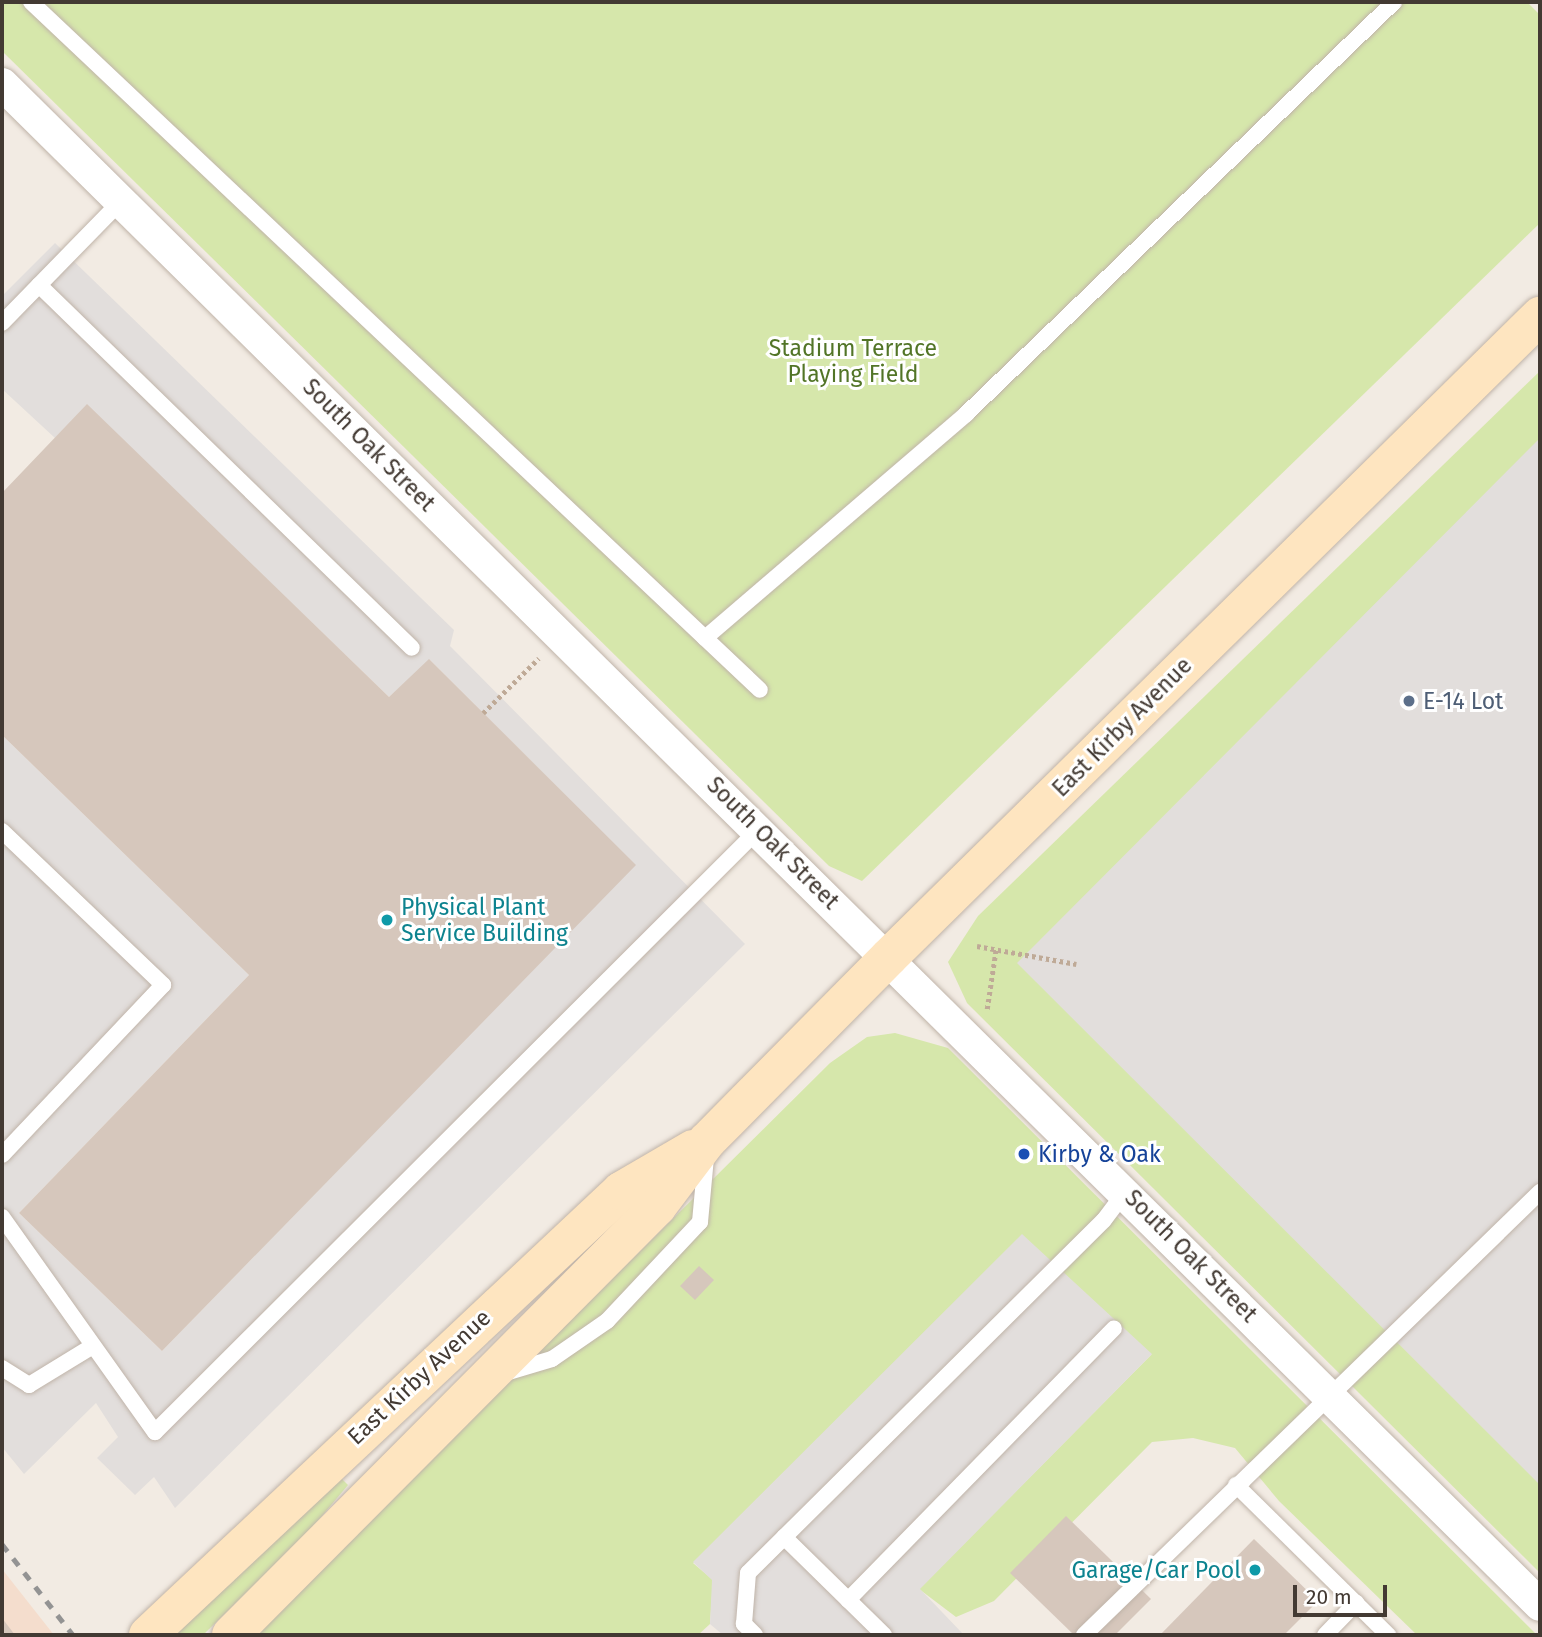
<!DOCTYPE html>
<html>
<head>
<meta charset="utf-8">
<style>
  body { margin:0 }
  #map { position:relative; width:1542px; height:1637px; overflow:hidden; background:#f2ebe3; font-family:"Fira Sans",sans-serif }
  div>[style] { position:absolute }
  .commercial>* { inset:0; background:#f4ddcd }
  .green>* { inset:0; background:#d6e7ab }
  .parking>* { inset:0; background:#e2dedc }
  .building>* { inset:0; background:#d6c7bc }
  .path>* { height:4.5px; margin-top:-2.25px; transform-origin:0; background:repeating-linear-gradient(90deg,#bfaa97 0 3.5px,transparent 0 7px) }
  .roads { filter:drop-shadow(0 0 2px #c0b4a9) drop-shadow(0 0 2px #c0b4a9) }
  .lane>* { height:16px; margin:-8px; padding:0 8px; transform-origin:8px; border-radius:8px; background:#fff }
  .street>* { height:32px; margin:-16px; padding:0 16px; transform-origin:16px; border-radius:16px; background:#fff }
  .secondary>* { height:38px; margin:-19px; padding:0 19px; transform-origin:19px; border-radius:19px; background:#fee5c0 }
  .rail>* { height:5px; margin-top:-2.5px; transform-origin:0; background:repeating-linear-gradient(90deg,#939393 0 9px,transparent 0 18px) }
  .dots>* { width:19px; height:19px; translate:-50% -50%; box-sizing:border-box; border:4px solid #fff; border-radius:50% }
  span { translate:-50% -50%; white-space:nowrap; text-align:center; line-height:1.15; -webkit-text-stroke:6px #fff; paint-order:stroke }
  .park-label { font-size:23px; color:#527527 }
  .street-label { font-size:23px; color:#433a33 }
  .service-label { font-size:23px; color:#4e5e75 }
  .left { translate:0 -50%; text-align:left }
  .culture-label { font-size:23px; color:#0d838f }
  .right { translate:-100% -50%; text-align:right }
  .transit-label { font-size:23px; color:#164399 }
  .frame { position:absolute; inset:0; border:4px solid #433a33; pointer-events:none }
  .scale { position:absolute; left:1293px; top:1585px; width:94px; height:32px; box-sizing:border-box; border:4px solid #433a33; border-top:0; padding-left:9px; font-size:21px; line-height:24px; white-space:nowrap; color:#433a33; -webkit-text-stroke:5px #fff; paint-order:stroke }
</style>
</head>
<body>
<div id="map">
  <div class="commercial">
    <div style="clip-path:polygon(2px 1569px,54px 1635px,2px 1635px)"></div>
  </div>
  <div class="green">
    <div style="clip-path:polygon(2px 2px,1527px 2px,1540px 15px,1540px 223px,862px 881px,829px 866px,2px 51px)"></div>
    <div style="clip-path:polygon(1540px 371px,1540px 1573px,967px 1003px,948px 962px,978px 916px)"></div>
    <div style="clip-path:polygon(895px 1033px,948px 1048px,1537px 1635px,1417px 1635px,1279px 1501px,1235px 1448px,1193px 1438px,1152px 1442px,994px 1601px,956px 1617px,919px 1589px,1152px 1354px,693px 1563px,713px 1580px,710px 1624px,698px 1635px,253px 1635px,830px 1063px,867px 1037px)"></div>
    <div style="clip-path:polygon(342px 1479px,348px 1485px,305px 1536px,203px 1635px,174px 1635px)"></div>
  </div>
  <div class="parking">
    <div style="clip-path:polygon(55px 243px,454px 630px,450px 646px,745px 944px,175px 1508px,154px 1477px,135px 1495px,97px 1458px,118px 1437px,96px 1403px,24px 1474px,2px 1447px,2px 735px,249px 975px,19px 1213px,162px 1351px,635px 865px,430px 660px,389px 697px,87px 405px,55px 438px,2px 389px,2px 296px)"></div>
    <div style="clip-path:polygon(1540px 438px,1540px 1485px,1017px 963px)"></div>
    <div style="clip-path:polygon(1022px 1234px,1152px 1354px,920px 1589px,964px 1635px,723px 1635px,710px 1624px,712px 1580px,693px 1562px)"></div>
  </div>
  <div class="building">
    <div style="clip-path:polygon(87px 404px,389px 697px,429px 659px,636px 865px,162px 1351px,19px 1213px,249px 975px,2px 735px,2px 493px)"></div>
    <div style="clip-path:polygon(699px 1266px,714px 1280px,695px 1300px,680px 1286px)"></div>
    <div style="clip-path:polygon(1066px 1516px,1151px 1599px,1115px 1635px,1074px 1635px,1010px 1573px)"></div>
    <div style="clip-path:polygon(1254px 1539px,1318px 1601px,1284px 1635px,1160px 1635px)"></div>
    <div style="clip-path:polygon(2px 1618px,15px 1635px,2px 1635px)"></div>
  </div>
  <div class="path">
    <div style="left:483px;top:713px;width:78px;rotate:-44.5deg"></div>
    <div style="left:977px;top:946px;width:101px;rotate:10.3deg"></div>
    <div style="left:987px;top:1009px;width:61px;rotate:-81.5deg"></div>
  </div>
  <div class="roads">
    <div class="lane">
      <div style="left:31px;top:2px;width:1002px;rotate:43.34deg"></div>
      <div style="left:39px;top:285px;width:520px;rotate:44.22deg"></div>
      <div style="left:2px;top:323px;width:170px;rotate:-45.7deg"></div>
      <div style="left:705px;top:638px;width:344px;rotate:-40.6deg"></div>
      <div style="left:966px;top:414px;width:594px;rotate:-43.91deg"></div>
      <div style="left:2px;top:831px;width:223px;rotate:43.7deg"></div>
      <div style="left:163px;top:985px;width:234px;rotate:133.4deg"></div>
      <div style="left:2px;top:1217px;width:264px;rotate:54.6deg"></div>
      <div style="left:155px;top:1432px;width:853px;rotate:-44.95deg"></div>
      <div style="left:2px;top:1368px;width:32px;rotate:32deg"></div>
      <div style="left:29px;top:1385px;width:75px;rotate:-31.4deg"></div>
      <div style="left:505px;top:1373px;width:49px;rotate:-16.6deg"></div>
      <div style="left:552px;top:1359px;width:67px;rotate:-34.6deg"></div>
      <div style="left:607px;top:1321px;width:136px;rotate:-46.8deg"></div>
      <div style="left:700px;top:1222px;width:65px;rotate:-84.7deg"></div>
      <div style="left:1236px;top:1485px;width:214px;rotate:44.6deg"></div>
      <div style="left:784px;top:1537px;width:140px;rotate:44.4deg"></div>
      <div style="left:848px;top:1600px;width:380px;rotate:-45.6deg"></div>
      <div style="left:755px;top:1635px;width:16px;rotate:-135deg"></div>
      <div style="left:744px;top:1624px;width:51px;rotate:-85.5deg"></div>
      <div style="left:748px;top:1573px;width:501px;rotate:-44.76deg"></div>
      <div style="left:1104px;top:1220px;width:36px;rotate:-53deg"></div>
      <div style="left:1084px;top:1635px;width:636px;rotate:-44.17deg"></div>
      <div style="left:1325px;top:1635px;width:45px;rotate:-45.9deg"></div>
    </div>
    <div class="street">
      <div style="left:2px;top:84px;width:2163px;rotate:44.68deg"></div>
    </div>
    <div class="secondary">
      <div style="left:148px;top:1635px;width:649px;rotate:-43.19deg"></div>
      <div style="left:621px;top:1191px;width:83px;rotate:-30.3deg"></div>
      <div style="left:231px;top:1635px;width:604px;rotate:-45.13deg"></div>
      <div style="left:657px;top:1207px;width:83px;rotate:-52.9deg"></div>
      <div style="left:707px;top:1141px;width:259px;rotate:-45.3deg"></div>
      <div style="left:889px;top:957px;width:914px;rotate:-44.56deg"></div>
    </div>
  </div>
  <div class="rail">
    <div style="left:2px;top:1544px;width:115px;rotate:52deg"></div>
  </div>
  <div class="dots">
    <div style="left:1409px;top:701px;background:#5c6f8a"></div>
    <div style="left:387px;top:920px;background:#0f9aa8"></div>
    <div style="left:1024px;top:1154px;background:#1a4fb4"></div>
    <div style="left:1255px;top:1570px;background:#0f9aa8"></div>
  </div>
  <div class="park-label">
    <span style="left:853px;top:361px">Stadium Terrace<br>Playing Field</span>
  </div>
  <div class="street-label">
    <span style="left:369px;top:445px;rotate:45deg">South Oak Street</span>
    <span style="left:1122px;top:727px;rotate:-45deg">East Kirby Avenue</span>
    <span style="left:773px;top:843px;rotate:45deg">South Oak Street</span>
    <span style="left:1191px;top:1256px;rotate:45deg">South Oak Street</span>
    <span style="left:419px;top:1377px;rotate:-43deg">East Kirby Avenue</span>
  </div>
  <div class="service-label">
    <span class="left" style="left:1423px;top:701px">E-14 Lot</span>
  </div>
  <div class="culture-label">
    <span class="left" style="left:401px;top:920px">Physical Plant<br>Service Building</span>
    <span class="right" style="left:1241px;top:1570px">Garage/Car Pool</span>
  </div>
  <div class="transit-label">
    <span class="left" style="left:1038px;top:1154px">Kirby &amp; Oak</span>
  </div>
  <div class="frame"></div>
  <div class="scale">20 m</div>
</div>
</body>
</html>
